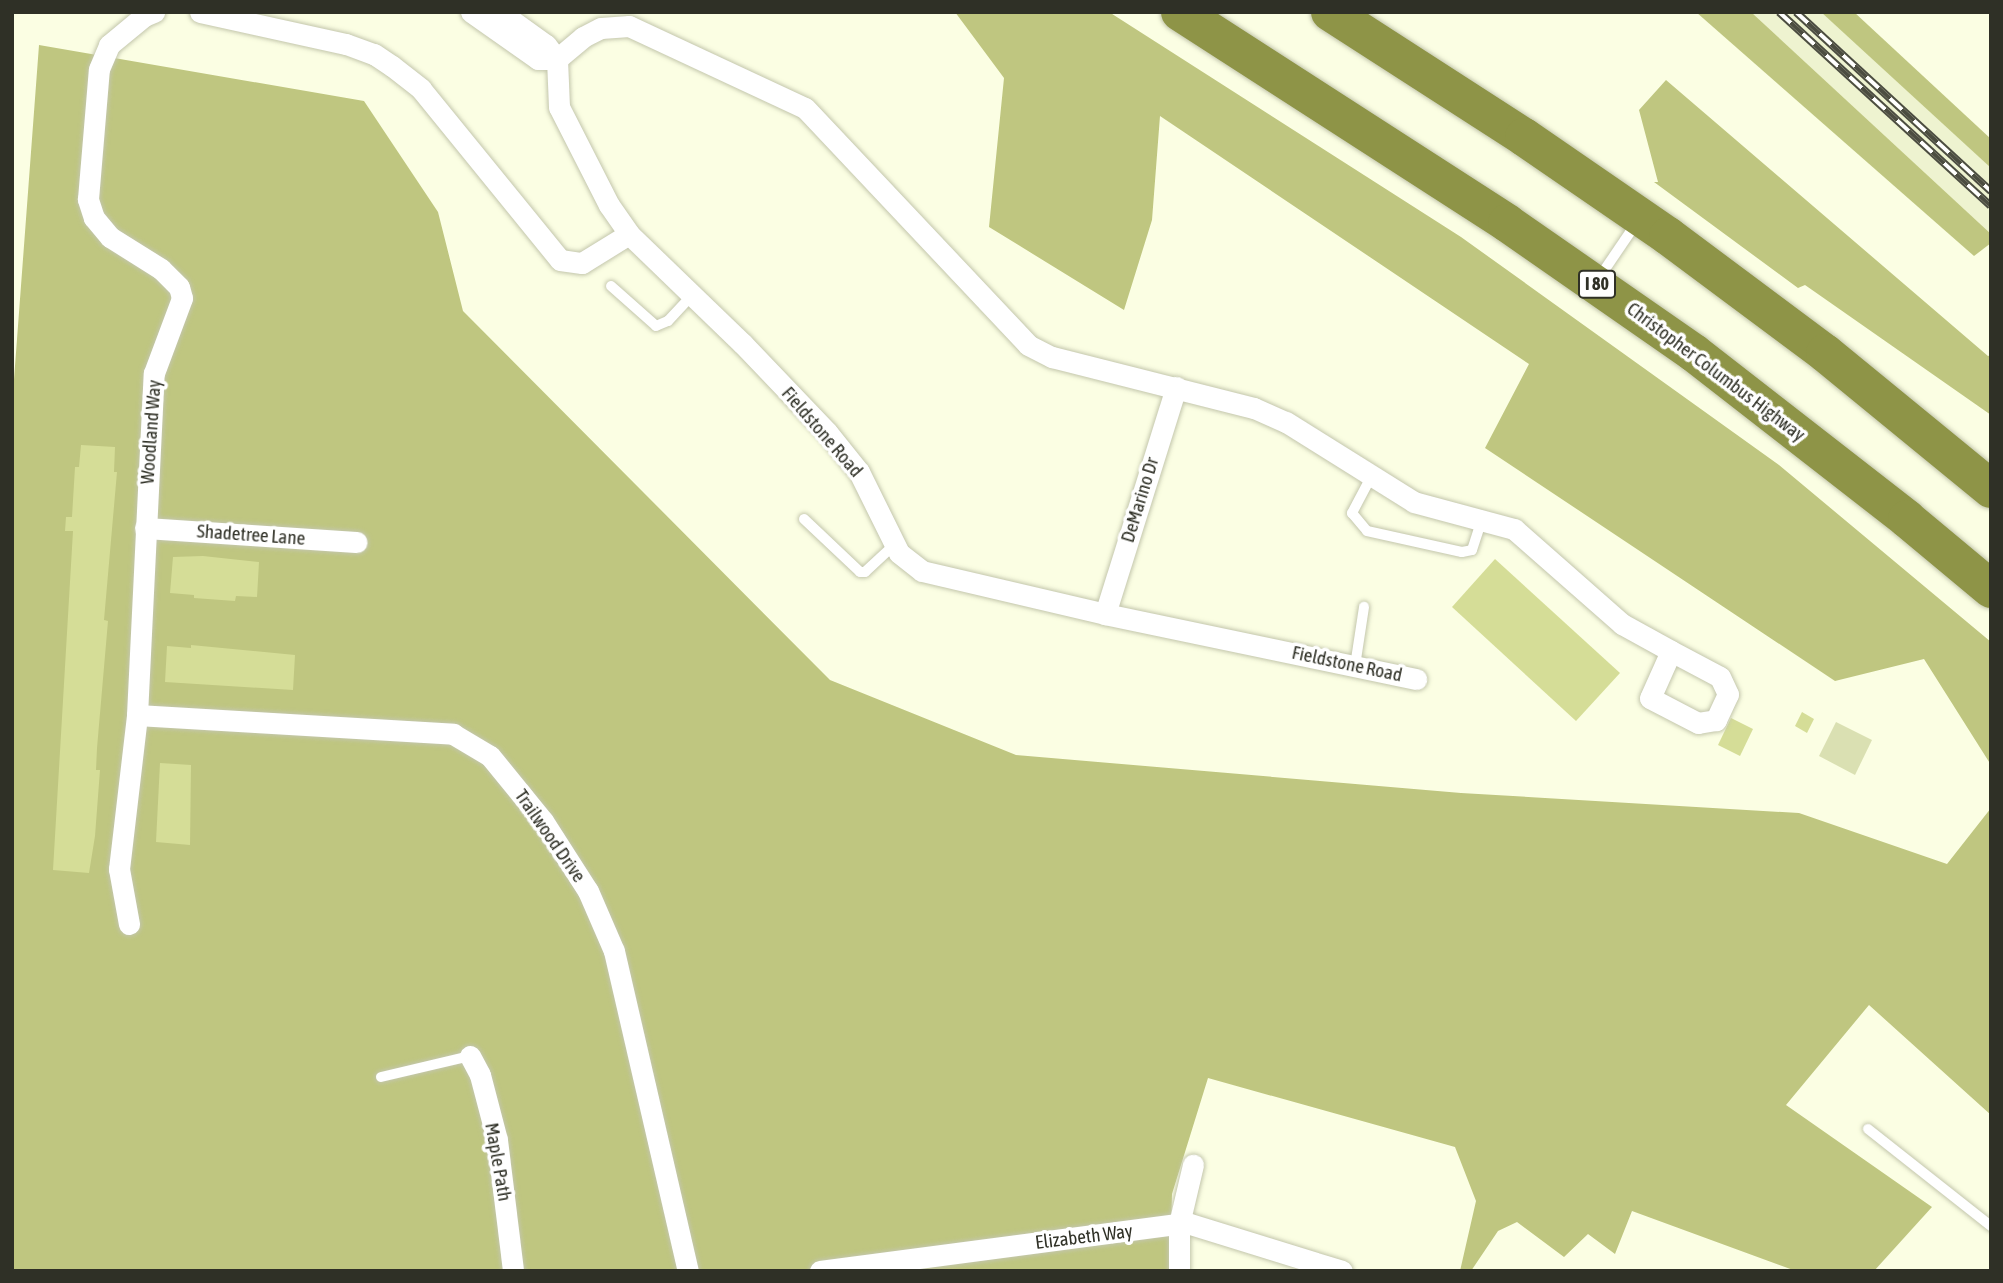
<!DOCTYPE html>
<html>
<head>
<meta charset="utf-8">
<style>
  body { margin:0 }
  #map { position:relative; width:2003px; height:1283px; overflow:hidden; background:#fbfee3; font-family:"Asap Condensed",sans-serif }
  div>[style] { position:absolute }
  .built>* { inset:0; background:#eef3d0 }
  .green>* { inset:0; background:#dae0b2 }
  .forest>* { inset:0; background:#bfc680 }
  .building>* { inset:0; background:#d5dd97 }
  .roads { filter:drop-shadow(0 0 2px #c3c6ac) drop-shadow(0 0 2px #c3c6ac) }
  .lane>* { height:10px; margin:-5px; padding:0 5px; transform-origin:5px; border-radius:5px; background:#fff }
  .street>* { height:21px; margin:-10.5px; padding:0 10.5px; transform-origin:10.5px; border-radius:10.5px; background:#fff }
  .highway>* { height:38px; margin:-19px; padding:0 19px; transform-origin:19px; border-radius:19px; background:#8e9447 }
  .rail>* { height:8px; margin-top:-4px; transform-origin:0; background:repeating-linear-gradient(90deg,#fff 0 16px,#4c4d41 0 32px); box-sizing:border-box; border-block:2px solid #4c4d41 }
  span { translate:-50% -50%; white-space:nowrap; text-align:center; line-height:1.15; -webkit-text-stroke:7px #fff; paint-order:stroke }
  .shield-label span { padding:2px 5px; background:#fff; border:2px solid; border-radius:5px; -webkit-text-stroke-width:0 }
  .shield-label { font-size:18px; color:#2f3026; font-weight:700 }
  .street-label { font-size:19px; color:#2f3026 }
  .frame { position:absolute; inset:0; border:14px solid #2f3026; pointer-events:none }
</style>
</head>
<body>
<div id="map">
  <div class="built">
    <div style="clip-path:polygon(1751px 12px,1821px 12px,1884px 67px,1991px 168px,1991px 234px)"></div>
  </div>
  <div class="green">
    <div style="clip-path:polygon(1836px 722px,1872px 740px,1855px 775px,1819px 756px)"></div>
  </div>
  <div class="forest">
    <div style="clip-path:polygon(955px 12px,1109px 12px,1461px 237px,1779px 465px,1991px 642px,1991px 765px,1924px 659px,1835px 681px,1485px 448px,1529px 364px,1160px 116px,1152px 220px,1124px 310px,989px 227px,1004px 78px)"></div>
    <div style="clip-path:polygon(1696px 12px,1751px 12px,1991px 234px,1991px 243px,1974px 256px)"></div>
    <div style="clip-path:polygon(1821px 12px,1854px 12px,1991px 139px,1991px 168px)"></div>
    <div style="clip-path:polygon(39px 45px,364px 101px,438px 212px,463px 311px,830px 680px,1016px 755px,1461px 793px,1799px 813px,1947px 864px,1991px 808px,1991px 1115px,1869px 1005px,1786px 1105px,1932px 1207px,1874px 1271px,1796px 1271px,1632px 1211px,1615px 1254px,1588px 1234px,1564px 1257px,1517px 1222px,1498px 1231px,1471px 1271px,1460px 1271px,1476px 1201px,1455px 1147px,1208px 1078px,1172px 1194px,1170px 1271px,12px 1271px,12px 406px)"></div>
    <div style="clip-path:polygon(1666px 80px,1988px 356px,1991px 355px,1991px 415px,1805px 285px,1798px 288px,1654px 182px,1658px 182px,1639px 110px)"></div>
  </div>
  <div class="building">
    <div style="clip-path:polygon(81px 445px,115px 447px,114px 472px,117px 472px,104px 620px,108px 621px,97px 748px,96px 770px,100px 770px,95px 836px,89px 873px,53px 870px,73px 531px,65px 531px,66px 517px,72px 517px,75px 467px,79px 467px)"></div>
    <div style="clip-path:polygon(203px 556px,259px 562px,257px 597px,236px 596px,235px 601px,194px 598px,194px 595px,170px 593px,173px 557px)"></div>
    <div style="clip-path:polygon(1495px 559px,1620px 673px,1576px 721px,1452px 607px)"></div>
    <div style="clip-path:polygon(191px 645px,295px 655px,293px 690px,165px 682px,167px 646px,191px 648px)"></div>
    <div style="clip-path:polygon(1802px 712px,1814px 719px,1807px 733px,1795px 726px)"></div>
    <div style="clip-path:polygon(1731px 718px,1753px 729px,1740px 756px,1718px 745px)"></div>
    <div style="clip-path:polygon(160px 763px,191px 765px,190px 845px,156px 842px)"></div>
  </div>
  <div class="roads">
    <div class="lane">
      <div style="left:1599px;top:278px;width:68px;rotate:-55.8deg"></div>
      <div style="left:611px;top:286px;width:60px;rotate:41.6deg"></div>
      <div style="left:656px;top:326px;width:13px;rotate:-23deg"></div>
      <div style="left:668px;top:321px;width:35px;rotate:-47deg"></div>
      <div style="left:1371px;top:477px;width:41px;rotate:117.8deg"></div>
      <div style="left:1352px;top:513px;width:23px;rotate:50deg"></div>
      <div style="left:1367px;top:531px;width:97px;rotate:12.5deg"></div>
      <div style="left:1462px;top:552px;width:10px;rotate:-11deg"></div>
      <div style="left:1472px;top:550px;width:33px;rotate:-72deg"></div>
      <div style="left:804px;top:519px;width:77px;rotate:43.4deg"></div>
      <div style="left:860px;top:572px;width:5px"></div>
      <div style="left:865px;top:572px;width:41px;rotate:-43deg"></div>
      <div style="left:1355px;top:666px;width:60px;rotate:-81.3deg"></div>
      <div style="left:381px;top:1077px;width:91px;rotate:-13.3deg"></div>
      <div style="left:1868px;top:1129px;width:157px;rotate:38.3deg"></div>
    </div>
    <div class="street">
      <div style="left:200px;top:12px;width:149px;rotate:12.4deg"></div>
      <div style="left:346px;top:44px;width:30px;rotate:20deg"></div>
      <div style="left:374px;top:54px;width:22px;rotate:34deg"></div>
      <div style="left:392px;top:66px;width:37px;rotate:38deg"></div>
      <div style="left:421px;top:89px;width:220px;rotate:50.9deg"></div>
      <div style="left:560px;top:260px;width:22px;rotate:8deg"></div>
      <div style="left:582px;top:263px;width:55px;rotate:-31.7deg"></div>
      <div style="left:471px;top:12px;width:82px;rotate:35deg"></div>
      <div style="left:538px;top:59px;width:19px"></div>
      <div style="left:500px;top:12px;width:57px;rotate:35.7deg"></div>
      <div style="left:546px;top:45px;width:18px;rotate:52deg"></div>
      <div style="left:557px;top:59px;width:34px;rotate:-40deg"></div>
      <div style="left:583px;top:37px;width:20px;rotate:-27deg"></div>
      <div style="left:601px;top:28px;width:28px;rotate:-4deg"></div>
      <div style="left:629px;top:26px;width:194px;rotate:25deg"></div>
      <div style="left:805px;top:108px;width:325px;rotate:46.7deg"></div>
      <div style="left:1028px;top:345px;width:27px;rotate:27deg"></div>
      <div style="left:1052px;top:357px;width:208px;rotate:14.2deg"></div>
      <div style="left:1254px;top:408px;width:35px;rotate:24deg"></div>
      <div style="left:1286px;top:422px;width:151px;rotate:32deg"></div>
      <div style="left:1414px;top:502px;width:104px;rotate:15.1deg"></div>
      <div style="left:1514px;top:529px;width:144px;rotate:41.3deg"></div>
      <div style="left:1622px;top:624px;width:56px;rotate:28.9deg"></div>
      <div style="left:1671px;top:651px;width:55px;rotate:28deg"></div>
      <div style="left:1720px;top:677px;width:19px;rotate:65deg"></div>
      <div style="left:1728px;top:694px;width:29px;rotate:115deg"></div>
      <div style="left:1716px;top:720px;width:18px;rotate:171deg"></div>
      <div style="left:1698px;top:723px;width:54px;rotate:-152.5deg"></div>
      <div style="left:1650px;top:698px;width:51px;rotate:-65.9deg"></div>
      <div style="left:557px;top:59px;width:48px;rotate:87.6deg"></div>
      <div style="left:559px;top:107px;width:110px;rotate:63deg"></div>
      <div style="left:609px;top:205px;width:35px;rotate:55deg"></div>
      <div style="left:629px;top:234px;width:157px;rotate:44deg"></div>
      <div style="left:742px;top:343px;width:123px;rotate:46.3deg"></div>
      <div style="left:827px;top:432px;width:51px;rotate:51.3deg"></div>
      <div style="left:859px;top:472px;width:90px;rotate:63.7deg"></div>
      <div style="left:899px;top:553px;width:29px;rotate:38deg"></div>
      <div style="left:922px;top:571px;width:188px;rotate:13.2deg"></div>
      <div style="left:1105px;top:614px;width:318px;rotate:11.8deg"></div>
      <div style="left:145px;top:528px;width:212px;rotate:3.8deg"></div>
      <div style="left:1105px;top:614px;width:238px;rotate:-72.6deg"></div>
      <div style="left:137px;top:715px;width:317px;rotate:3.4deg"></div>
      <div style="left:453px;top:734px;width:43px;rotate:30.7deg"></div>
      <div style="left:490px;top:756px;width:84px;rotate:50.8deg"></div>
      <div style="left:543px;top:821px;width:83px;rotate:57.3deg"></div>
      <div style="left:588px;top:891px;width:65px;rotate:66.6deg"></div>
      <div style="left:614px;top:951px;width:328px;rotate:77deg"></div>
      <div style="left:129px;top:924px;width:56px;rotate:-100.3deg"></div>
      <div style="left:119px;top:869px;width:155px;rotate:-83.3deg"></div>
      <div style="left:137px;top:715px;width:342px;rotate:-87.2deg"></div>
      <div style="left:154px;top:373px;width:80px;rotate:-69.5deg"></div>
      <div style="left:182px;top:298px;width:11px;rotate:-105deg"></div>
      <div style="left:179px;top:287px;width:25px;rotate:-135deg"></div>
      <div style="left:161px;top:269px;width:60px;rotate:-147.9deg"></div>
      <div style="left:110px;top:237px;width:25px;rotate:-130deg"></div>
      <div style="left:94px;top:218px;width:20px;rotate:-108deg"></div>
      <div style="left:88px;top:199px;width:130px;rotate:-85.2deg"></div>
      <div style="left:99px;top:69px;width:26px;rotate:-67deg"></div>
      <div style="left:109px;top:45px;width:45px;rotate:-39.6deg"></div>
      <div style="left:144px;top:16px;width:11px;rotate:-22deg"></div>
      <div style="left:470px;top:1056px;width:21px;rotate:62deg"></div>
      <div style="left:480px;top:1075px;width:67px;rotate:75.3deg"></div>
      <div style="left:497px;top:1140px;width:132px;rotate:83deg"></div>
      <div style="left:820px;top:1271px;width:370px;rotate:-7.5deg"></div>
      <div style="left:1187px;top:1223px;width:162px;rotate:17.2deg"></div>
      <div style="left:1179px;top:1271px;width:47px;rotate:-90deg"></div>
      <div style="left:1179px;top:1224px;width:61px;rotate:-76.7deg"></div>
    </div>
    <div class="highway">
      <div style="left:1180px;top:12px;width:389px;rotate:32.8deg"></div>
      <div style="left:1507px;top:223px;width:228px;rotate:34.8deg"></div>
      <div style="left:1694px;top:353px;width:270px;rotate:37.9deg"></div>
      <div style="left:1907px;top:519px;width:109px;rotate:39.8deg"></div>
      <div style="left:1330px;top:12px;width:231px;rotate:32.8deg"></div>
      <div style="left:1524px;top:137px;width:175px;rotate:34.5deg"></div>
      <div style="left:1668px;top:236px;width:196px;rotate:36.7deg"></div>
      <div style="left:1825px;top:353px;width:215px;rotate:39.3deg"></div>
    </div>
  </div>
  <div class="rail">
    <div style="left:1779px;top:12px;width:287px;rotate:42.5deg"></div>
    <div style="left:1796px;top:12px;width:265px;rotate:42.6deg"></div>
  </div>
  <div class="shield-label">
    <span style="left:1597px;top:284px">I 80</span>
  </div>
  <div class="street-label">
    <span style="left:1716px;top:372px;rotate:37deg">Christopher Columbus Highway</span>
    <span style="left:151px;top:432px;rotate:-86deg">Woodland Way</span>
    <span style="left:822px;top:432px;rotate:49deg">Fieldstone Road</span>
    <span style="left:1140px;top:500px;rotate:-73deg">DeMarino Dr</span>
    <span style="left:251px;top:535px;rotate:4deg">Shadetree Lane</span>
    <span style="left:1347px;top:664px;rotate:12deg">Fieldstone Road</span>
    <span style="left:550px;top:836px;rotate:55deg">Trailwood Drive</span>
    <span style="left:498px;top:1162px;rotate:80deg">Maple Path</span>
    <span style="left:1084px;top:1237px;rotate:-7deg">Elizabeth Way</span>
  </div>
  <div class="frame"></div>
</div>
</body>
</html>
